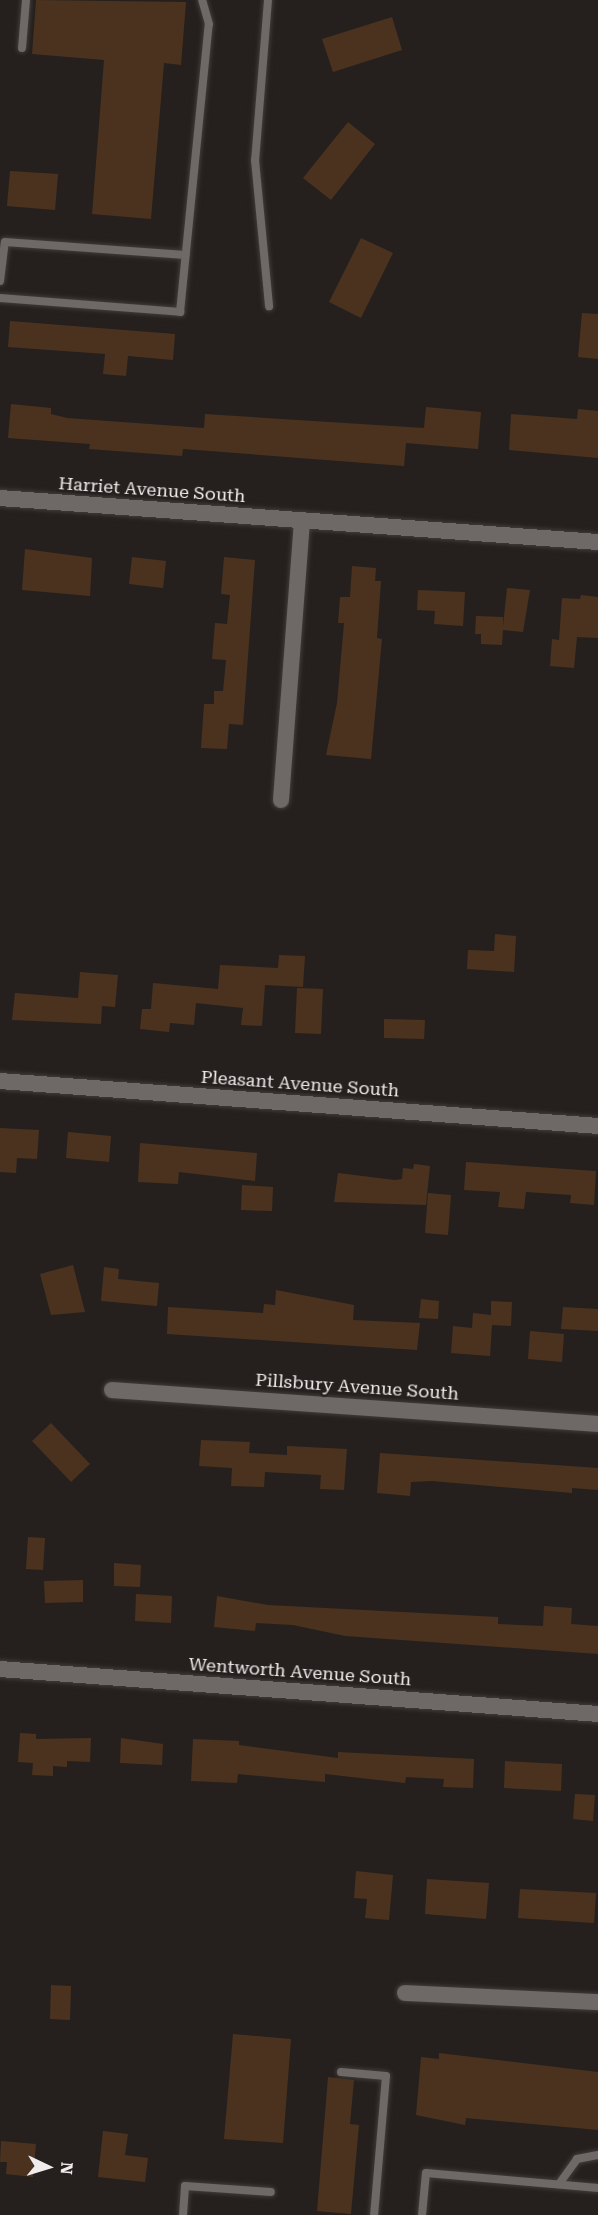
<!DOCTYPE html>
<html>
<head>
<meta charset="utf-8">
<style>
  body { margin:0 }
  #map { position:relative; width:598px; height:2215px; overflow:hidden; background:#25201e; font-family:"Roboto Serif",serif }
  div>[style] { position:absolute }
  .building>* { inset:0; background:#4b321f }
  .roads { filter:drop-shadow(0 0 2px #403c3a) drop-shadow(0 0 2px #403c3a) }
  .service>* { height:8px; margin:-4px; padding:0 4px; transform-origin:4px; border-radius:4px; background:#6e6866 }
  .minor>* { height:16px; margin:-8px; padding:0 8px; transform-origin:8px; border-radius:8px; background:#6e6866 }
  span { translate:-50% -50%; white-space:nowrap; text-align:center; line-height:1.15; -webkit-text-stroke:5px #25201e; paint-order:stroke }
  .street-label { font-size:18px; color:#efeceb }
  .north { position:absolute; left:18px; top:2137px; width:60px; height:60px; -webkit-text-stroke:4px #25201e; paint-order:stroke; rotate:94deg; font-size:16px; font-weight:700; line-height:24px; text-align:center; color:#efeceb }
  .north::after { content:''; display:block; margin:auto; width:21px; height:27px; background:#efeceb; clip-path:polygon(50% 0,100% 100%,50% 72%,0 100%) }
</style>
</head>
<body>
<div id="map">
  <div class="building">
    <div style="clip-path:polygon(36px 0,186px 2px,181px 65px,164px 63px,151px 219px,92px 214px,104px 60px,32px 54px)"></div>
    <div style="clip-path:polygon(392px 17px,402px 50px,333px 72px,322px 39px)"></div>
    <div style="clip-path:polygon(348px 122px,375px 144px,331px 200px,303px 178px)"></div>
    <div style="clip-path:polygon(10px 171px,58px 174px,55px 210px,7px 206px)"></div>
    <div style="clip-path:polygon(361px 238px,393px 253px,361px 318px,329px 302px)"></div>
    <div style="clip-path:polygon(582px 313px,598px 314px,598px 359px,578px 357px)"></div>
    <div style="clip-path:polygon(10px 321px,175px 334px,173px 360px,128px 356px,126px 376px,103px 374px,105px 354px,8px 347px)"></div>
    <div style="clip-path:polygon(11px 404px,51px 408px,51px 414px,67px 418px,204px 428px,205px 414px,424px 428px,426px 407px,481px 412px,478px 449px,406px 443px,404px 466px,183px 449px,182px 456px,89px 449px,90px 444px,8px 438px)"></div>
    <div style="clip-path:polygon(578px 409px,598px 411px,598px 458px,509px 450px,511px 414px,577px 419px)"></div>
    <div style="clip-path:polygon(25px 549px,92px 558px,90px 596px,22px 590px)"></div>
    <div style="clip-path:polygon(132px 557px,166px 561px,163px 588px,129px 584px)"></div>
    <div style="clip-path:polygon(224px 557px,255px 560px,243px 725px,229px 724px,227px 749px,201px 748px,204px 704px,214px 704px,214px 691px,223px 691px,226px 660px,212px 659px,215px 623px,227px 624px,230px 595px,221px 594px)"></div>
    <div style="clip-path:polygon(352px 566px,376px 568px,375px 581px,381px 581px,377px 638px,382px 639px,371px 759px,326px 755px,337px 703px,344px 623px,338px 623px,340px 597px,350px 597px)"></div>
    <div style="clip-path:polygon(507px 588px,530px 590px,523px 632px,503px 630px,502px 645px,481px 644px,481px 634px,475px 634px,476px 616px,503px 617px,503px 626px)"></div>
    <div style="clip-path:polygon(418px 590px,465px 592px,463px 626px,434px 624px,435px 611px,417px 610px)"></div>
    <div style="clip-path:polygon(581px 595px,598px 597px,598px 638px,577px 637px,574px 668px,550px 666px,552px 639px,559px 640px,562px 598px,580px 599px)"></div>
    <div style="clip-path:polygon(495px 934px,516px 936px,514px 972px,467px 969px,468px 950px,494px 951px)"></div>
    <div style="clip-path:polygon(279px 955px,305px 956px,303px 987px,265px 985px,262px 1026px,241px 1025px,243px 1008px,196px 1003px,194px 1025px,170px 1023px,169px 1032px,140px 1029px,142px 1009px,151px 1009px,153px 983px,218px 989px,220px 965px,278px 968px)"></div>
    <div style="clip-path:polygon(80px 972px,118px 975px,115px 1007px,102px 1006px,101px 1024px,12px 1020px,15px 993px,78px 998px)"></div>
    <div style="clip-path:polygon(297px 988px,323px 989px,321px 1034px,295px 1033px)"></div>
    <div style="clip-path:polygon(384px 1019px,425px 1020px,424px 1039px,384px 1038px)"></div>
    <div style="clip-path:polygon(0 1128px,39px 1130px,37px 1159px,17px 1158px,16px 1173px,0 1172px)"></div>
    <div style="clip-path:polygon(68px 1132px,111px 1136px,109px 1162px,66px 1158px)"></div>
    <div style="clip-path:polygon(140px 1143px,257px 1153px,255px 1181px,179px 1172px,178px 1184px,138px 1182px)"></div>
    <div style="clip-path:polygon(466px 1162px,596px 1171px,594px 1205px,570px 1203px,571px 1195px,526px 1192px,524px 1209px,498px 1207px,500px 1192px,464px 1190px)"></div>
    <div style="clip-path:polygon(414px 1164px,430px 1166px,426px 1205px,334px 1202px,338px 1173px,395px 1180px,402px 1179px,403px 1168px,413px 1169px)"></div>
    <div style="clip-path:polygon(242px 1185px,273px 1187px,272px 1211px,241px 1210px)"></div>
    <div style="clip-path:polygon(428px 1193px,451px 1195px,448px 1235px,425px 1233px)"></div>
    <div style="clip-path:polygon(73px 1265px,85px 1312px,51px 1315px,40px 1274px)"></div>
    <div style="clip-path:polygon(104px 1267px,119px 1269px,118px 1279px,159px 1283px,157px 1306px,101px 1301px)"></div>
    <div style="clip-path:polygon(276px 1290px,354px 1305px,353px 1320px,420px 1323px,417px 1350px,167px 1334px,168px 1307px,263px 1313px,264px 1304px,275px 1305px)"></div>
    <div style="clip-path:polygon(421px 1299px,439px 1301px,438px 1319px,419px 1318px)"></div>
    <div style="clip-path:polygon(491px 1301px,512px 1302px,511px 1326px,492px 1325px,490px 1356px,451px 1353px,453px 1326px,472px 1328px,473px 1313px,491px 1315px)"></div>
    <div style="clip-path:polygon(563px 1307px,598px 1309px,598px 1331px,561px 1329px)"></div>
    <div style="clip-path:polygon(530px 1331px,564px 1334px,562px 1362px,528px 1359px)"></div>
    <div style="clip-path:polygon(51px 1423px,90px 1464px,71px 1482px,32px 1441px)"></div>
    <div style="clip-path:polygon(201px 1440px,250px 1442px,249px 1453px,287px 1455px,287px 1446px,347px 1449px,344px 1490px,320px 1489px,321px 1475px,265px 1472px,264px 1487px,231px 1486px,232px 1468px,199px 1466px)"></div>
    <div style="clip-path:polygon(380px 1453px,598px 1468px,598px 1490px,572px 1488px,572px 1493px,432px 1481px,411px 1482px,410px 1496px,377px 1493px)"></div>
    <div style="clip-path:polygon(28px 1537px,45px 1538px,43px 1570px,26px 1569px)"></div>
    <div style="clip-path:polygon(114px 1563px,141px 1565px,140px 1587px,114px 1586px)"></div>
    <div style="clip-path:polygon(83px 1580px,83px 1602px,45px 1603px,44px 1581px)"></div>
    <div style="clip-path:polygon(136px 1594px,172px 1596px,171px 1623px,135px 1621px)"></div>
    <div style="clip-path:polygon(217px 1596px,268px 1605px,498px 1617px,498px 1624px,543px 1626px,544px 1606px,572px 1608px,571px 1624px,598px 1626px,598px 1654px,345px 1636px,293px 1625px,256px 1623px,255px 1631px,214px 1627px)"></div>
    <div style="clip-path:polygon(20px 1733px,36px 1734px,36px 1739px,91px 1738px,90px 1762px,67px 1761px,67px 1767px,53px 1766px,53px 1776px,32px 1775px,33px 1763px,18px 1762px)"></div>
    <div style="clip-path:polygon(121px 1738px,163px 1744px,162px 1765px,120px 1763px)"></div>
    <div style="clip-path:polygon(193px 1739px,239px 1741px,239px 1745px,338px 1758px,338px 1752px,474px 1759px,473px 1788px,443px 1787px,444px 1779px,406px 1777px,405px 1783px,325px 1774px,325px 1782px,238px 1774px,237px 1783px,191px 1781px)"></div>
    <div style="clip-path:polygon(505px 1761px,562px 1764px,561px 1791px,504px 1788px)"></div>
    <div style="clip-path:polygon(575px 1794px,595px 1795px,593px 1821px,573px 1819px)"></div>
    <div style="clip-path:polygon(356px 1871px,393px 1875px,389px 1920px,365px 1918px,367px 1899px,354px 1898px)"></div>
    <div style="clip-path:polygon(427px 1879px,489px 1883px,486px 1919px,425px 1914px)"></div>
    <div style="clip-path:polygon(520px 1889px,596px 1893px,594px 1923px,518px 1918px)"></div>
    <div style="clip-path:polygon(51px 1985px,71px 1986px,70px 2020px,50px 2019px)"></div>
    <div style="clip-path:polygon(233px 2034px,291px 2039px,283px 2143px,224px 2139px)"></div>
    <div style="clip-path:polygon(439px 2053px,598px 2072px,598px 2130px,466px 2118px,465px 2125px,416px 2115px,421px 2057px,439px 2059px)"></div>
    <div style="clip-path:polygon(328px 2077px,354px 2080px,350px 2124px,359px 2125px,351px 2214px,317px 2211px)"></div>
    <div style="clip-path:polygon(103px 2131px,128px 2134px,125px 2155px,148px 2158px,145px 2182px,98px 2177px)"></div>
    <div style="clip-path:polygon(1px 2141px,36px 2144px,33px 2177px,6px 2174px,7px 2162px,0 2162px)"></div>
  </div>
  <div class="roads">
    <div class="service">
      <div style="left:268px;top:0;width:161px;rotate:94.6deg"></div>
      <div style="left:255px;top:160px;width:147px;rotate:84.5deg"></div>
      <div style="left:22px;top:48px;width:48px;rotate:-85.2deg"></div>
      <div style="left:0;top:281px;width:39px;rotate:-83deg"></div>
      <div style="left:5px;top:242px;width:181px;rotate:4.1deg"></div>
      <div style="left:0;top:298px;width:181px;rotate:4.4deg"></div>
      <div style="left:180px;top:312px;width:289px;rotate:-84.3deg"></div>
      <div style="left:209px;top:24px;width:25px;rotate:-106deg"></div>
      <div style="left:341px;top:2072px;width:45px;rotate:5.1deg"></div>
      <div style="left:386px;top:2076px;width:140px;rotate:94.9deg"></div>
      <div style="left:559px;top:2184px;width:31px;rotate:-54deg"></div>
      <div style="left:577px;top:2159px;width:21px;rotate:-11deg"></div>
      <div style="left:183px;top:2215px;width:29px;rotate:-86deg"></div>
      <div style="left:185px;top:2186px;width:86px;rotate:4deg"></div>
      <div style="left:422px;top:2215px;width:42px;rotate:-84.6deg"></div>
      <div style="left:426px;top:2173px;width:173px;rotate:5deg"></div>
    </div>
    <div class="minor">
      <div style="left:0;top:498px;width:600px;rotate:4.21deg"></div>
      <div style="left:281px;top:800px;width:280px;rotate:-85.7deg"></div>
      <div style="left:0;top:1081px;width:600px;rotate:4.3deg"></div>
      <div style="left:112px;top:1390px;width:487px;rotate:4deg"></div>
      <div style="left:0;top:1669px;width:600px;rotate:4.3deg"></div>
      <div style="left:405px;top:1993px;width:193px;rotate:2.7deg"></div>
    </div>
  </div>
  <div class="street-label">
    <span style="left:152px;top:490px;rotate:4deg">Harriet Avenue South</span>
    <span style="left:300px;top:1084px;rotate:4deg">Pleasant Avenue South</span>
    <span style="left:357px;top:1387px;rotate:4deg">Pillsbury Avenue South</span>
    <span style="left:300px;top:1672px;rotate:4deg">Wentworth Avenue South</span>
  </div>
  <div class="north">N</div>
</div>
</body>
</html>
